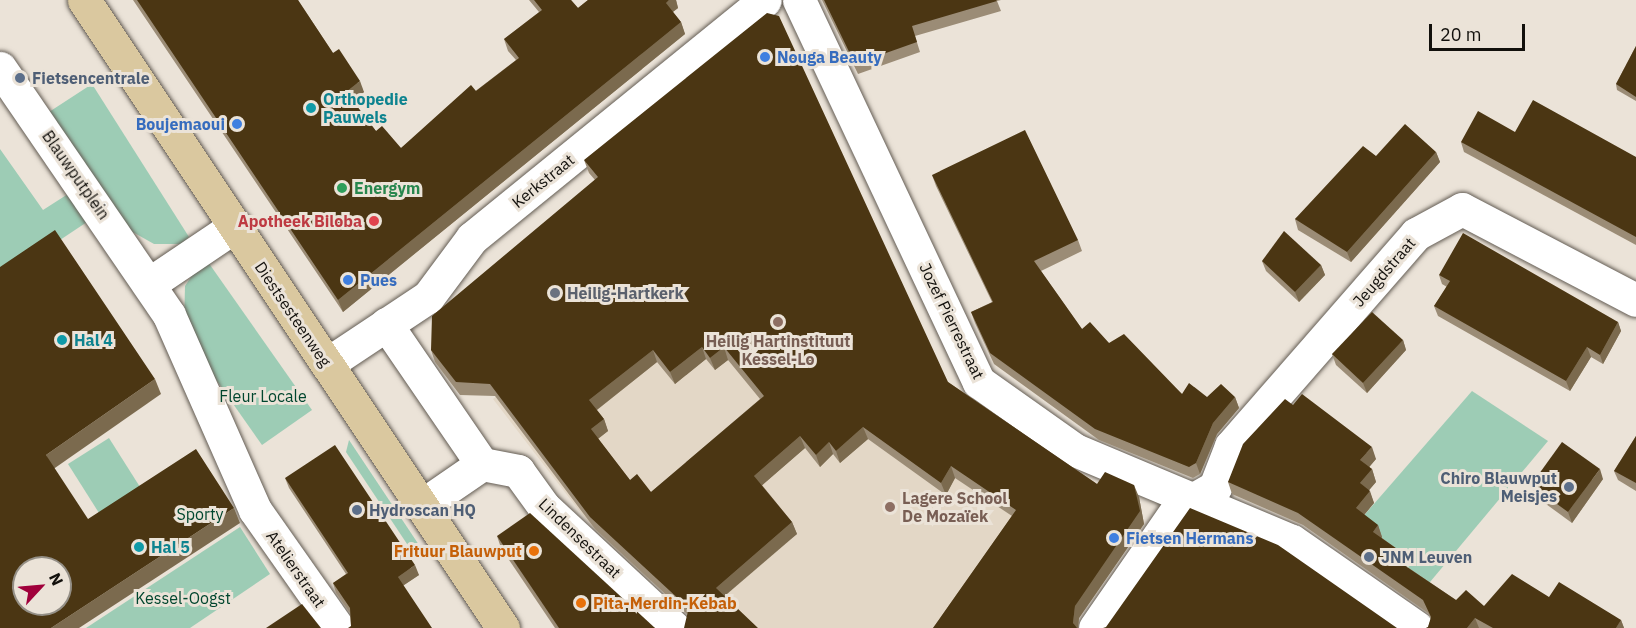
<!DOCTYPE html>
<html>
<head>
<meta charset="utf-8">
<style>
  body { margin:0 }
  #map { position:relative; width:1636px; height:628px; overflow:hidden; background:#ebe3d8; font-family:"IBM Plex Sans",sans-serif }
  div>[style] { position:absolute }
  .built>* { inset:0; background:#e3d7c6 }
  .green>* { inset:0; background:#9dccb5 }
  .roads { filter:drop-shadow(0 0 2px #635c53) drop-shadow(0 0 2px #635c53) }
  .minor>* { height:33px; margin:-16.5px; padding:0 16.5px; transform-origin:16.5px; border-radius:16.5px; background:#fff }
  .major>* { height:33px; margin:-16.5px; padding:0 16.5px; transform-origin:16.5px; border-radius:16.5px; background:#dac89f }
  .wall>* { inset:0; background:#9b8c76 }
  .shaded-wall>* { inset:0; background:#7b6a4e }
  .building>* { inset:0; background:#4b3613 }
  .dots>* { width:16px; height:16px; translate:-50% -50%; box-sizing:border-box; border:3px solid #ebe3d8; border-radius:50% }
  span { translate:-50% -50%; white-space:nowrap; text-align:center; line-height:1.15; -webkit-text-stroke:6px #ebe3d8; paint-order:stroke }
  .shop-label { font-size:16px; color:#366cbe; font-weight:700 }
  .left { translate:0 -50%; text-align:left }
  .right { translate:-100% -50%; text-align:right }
  .service-label { font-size:16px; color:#4e5e75; font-weight:700 }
  .culture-label { font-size:16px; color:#0d838f; font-weight:700 }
  .street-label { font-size:16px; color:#12100c }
  .leisure-label { font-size:16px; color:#27864d; font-weight:700 }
  .health-label { font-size:16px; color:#be3a42; font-weight:700 }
  .worship-label { font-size:16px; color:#5b616d; font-weight:700 }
  .education-label { font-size:16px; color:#785e54; font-weight:700 }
  .park-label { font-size:16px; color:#00462e }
  .food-label { font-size:16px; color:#c56008; font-weight:700 }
  .north { position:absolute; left:12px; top:556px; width:60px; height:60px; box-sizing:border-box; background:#ebe3d8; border:2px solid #948f86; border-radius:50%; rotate:64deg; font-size:16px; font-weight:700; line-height:24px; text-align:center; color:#12100c }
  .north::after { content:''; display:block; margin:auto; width:21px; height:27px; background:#a0003b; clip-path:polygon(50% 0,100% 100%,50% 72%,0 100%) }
  .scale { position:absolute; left:1429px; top:24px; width:96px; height:27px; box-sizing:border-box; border:3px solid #12100c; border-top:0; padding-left:8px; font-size:18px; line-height:21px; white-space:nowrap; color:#12100c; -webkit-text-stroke:4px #ebe3d8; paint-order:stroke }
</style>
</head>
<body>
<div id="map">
  <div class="built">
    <div style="clip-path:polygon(601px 320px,953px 394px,1068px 473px,1066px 628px,703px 628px,706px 533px,646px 585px,618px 561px,493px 399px,574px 337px)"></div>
  </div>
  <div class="green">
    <div style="clip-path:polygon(92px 84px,189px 237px,181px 244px,154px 244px,122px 226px,49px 112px)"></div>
    <div style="clip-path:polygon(0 149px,43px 210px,68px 194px,87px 222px,0 280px)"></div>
    <div style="clip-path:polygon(208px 262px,312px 410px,262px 445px,205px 364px,184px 327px,185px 286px,195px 271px)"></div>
    <div style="clip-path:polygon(1472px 391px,1548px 441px,1425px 588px,1360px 520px)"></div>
    <div style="clip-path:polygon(109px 438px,140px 487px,99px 513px,68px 464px)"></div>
    <div style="clip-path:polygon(349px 440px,423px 551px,411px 550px,346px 452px)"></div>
    <div style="clip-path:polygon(240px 527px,270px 574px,190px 628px,86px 628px)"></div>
  </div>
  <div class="roads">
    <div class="minor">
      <div style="left:799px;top:0;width:422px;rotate:64.8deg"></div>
      <div style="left:979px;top:382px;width:118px;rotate:35.3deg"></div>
      <div style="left:1075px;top:450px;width:235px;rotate:22.8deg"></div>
      <div style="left:1292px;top:541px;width:152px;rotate:34.8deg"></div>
      <div style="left:0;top:68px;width:299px;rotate:55.6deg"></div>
      <div style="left:169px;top:315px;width:213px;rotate:66.2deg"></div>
      <div style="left:255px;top:510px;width:144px;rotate:54.9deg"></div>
      <div style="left:149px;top:284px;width:104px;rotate:-34deg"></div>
      <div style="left:386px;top:324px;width:170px;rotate:55.6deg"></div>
      <div style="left:327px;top:364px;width:121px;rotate:-33.6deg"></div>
      <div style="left:428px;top:297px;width:74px;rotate:-53.3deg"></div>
      <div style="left:472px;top:238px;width:377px;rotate:-39.1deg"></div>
      <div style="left:421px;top:506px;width:74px;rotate:-34.5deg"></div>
      <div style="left:482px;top:464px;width:37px;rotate:11deg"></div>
      <div style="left:518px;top:471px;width:44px;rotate:54.2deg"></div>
      <div style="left:544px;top:507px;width:178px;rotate:42.9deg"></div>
      <div style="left:1095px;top:628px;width:146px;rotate:-55.3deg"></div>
      <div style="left:1178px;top:508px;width:43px;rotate:-29.6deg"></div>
      <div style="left:1215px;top:487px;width:44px;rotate:-68.7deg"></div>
      <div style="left:1231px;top:446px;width:281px;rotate:-48.9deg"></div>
      <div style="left:1416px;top:234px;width:52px;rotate:-28.5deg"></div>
      <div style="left:1462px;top:209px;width:196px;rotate:27.6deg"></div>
    </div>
    <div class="major">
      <div style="left:84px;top:0;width:755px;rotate:56.29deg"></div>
    </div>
  </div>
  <div class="wall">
    <div style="clip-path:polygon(133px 0,298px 0,333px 53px,364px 92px,353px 101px,376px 131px,401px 148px,516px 60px,508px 51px,504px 39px,539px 12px,529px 0,571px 0,578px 8px,588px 0,676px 0,678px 8px,673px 12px,681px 22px,685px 34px,343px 312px)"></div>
    <div style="clip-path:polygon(822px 0,1001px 0,997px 1px,1001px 11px,915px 36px,920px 52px,858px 74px)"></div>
    <div style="clip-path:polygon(1636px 46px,1636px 101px,1617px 90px,1616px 84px)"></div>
    <div style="clip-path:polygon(1515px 132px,1636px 157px,1636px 245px,1464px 152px,1461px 142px)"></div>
    <div style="clip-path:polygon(1436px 152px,1440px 162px,1351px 262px,1298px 230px,1295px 219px,1376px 156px)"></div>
    <div style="clip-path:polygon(evenodd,584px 160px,948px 382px,1097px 484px,1139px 497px,1144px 524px,1079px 618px,1078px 628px,933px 628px,1012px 516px,955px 478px,946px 495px,868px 439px,840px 463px,833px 454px,820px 467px,805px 448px,762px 485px,792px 522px,797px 534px,687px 614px,595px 529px,495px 396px,460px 395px,435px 362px,431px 350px,595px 180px,589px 173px,584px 160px,706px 359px,715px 370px,728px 360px,760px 399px,651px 492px,630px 480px,598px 439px,608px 431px,604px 419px,597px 410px,657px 362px,675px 384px,706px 359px)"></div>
    <div style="clip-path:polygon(932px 175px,1078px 240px,1082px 251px,1041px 271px,1082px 329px,1109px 343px,1182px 394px,1207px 397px,1235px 397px,1239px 408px,1217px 434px,1200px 474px,1193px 478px,1099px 440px,994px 364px,975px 323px,971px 312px,992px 302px,936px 186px)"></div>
    <div style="clip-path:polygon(1262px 261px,1321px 265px,1325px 275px,1299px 302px,1266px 271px)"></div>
    <div style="clip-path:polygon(1439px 275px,1618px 322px,1621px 331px,1603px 364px,1591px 357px,1570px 391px,1438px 316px,1434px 306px,1447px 287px,1442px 284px)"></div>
    <div style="clip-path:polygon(1403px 340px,1406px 350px,1367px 393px,1336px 365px,1332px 354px)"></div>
    <div style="clip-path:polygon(1293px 405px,1376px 459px,1369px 467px,1372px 469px,1376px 482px,1369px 490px,1374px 503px,1364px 515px,1378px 525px,1382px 537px,1382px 538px,1400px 551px,1404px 563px,1403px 564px,1456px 600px,1484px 606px,1549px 597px,1621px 620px,1624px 628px,1426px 628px,1428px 627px,1431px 619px,1428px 613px,1303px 525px,1232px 494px,1228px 482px)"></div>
    <div style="clip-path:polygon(1636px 436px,1636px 491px,1618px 480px,1614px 471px)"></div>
    <div style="clip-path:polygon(285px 478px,419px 575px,404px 585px,351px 626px,350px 613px,336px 593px,333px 583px,346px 574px,289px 488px)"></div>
    <div style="clip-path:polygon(1603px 479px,1572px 523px,1535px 496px,1531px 485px)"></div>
    <div style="clip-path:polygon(497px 536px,655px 628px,555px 628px,501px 548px)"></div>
  </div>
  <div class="shaded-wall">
    <div style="clip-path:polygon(669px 0,676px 0,678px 8px,670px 14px,666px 3px)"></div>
    <div style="clip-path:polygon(681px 22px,685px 34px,343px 312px,338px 300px)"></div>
    <div style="clip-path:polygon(360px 81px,364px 92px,350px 104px,346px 92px)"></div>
    <div style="clip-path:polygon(1436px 152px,1440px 162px,1351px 262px,1347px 252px)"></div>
    <div style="clip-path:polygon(1321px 265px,1325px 275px,1299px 302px,1295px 292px)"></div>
    <div style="clip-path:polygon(1618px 322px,1621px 331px,1603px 364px,1600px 355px)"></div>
    <div style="clip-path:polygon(1403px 340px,1406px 350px,1367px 393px,1363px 383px)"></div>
    <div style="clip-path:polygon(702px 347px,706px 359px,675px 384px,670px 372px)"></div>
    <div style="clip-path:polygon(724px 347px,728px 360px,715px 370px,710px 358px)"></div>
    <div style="clip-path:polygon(1587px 347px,1591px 357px,1570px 391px,1566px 381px)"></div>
    <div style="clip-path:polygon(653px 350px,657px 362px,594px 412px,589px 400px)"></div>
    <div style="clip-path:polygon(155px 379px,161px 394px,52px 470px,46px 455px)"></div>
    <div style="clip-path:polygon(1235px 397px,1239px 408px,1217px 434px,1200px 474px,1196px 463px,1213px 423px)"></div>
    <div style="clip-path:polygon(604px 419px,608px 431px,595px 441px,591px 429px)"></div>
    <div style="clip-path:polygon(863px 427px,868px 439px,840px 463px,836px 451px)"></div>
    <div style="clip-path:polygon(800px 436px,805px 448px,759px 488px,754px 476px)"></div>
    <div style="clip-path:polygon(829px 442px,833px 454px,820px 467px,816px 455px)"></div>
    <div style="clip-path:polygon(1372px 447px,1376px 459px,1365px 472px,1360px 460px)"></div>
    <div style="clip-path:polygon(951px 466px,955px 478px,946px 495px,941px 483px)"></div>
    <div style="clip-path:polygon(1372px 469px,1376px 482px,1365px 495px,1360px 483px)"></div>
    <div style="clip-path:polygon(1600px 469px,1603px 479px,1572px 523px,1568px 512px)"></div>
    <div style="clip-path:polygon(1134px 485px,1139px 497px,1144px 524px,1079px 618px,1078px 628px,1075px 628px,1073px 623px,1075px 606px)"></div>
    <div style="clip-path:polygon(1370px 491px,1374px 503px,1360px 520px,1356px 508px)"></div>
    <div style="clip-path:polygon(234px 508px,240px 523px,79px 628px,51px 628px)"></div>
    <div style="clip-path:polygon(792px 522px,797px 534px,720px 600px,716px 588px)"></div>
    <div style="clip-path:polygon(1378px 525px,1382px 537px,1377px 545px,1373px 532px)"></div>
    <div style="clip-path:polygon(1400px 551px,1404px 563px,1400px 571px,1395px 559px)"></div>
    <div style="clip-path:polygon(415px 565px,419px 575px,401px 587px,398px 577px)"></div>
    <div style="clip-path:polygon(1475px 618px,1479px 628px,1467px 628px)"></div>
    <div style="clip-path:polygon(1621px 620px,1624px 628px,1616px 628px)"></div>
  </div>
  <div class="building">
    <div style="clip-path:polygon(137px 0,298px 0,333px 53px,339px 49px,360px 81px,346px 92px,376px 131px,382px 126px,401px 148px,471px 85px,476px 91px,519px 58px,504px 39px,542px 10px,534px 0,571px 0,578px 8px,588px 0,669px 0,666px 3px,681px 22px,338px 300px)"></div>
    <div style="clip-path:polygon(824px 0,996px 0,997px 1px,912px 26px,917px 42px,855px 64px)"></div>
    <div style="clip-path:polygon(evenodd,767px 13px,779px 16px,948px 382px,1097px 484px,1105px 472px,1134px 485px,1140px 511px,1075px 606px,1073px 623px,1077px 628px,933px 628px,1016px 510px,951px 466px,941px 483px,863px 427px,836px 451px,829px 442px,816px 455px,800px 436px,754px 476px,792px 522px,716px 588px,758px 628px,684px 628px,688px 611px,683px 603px,590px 517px,490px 384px,456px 382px,431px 350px,432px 316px,598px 177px,584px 160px,767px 13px,702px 347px,710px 358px,724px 347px,764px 396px,651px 492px,637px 474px,630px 480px,591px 429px,604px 419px,589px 400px,653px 350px,670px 372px,702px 347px)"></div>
    <div style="clip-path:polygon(1636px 46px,1636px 97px,1616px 84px)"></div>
    <div style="clip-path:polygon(1533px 100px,1636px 157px,1636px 237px,1461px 142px,1478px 111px,1515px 132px)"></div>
    <div style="clip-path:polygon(1405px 124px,1436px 152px,1347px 252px,1295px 219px,1363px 146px,1376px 156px)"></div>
    <div style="clip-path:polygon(1025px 130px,1078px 240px,1034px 261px,1082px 329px,1090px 322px,1109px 343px,1124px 334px,1182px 394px,1189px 383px,1207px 397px,1221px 384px,1235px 397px,1213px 423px,1196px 463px,1189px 467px,1095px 429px,990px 353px,971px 312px,993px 302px,932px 175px)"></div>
    <div style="clip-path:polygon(evenodd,55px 230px,155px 379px,46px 455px,88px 519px,196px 449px,234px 508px,51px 628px,0 628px,0 267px,55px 230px,24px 568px,60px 568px,60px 604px,24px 604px,24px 568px)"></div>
    <div style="clip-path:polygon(1284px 231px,1321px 265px,1295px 292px,1262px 261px)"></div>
    <div style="clip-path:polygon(1463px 233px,1618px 322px,1600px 355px,1587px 347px,1566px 381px,1434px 306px,1450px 281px,1439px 275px)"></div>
    <div style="clip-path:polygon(1372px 312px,1403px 340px,1363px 383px,1332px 354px)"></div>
    <div style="clip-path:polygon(1302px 394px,1372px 447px,1360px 460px,1372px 469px,1360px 483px,1370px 491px,1356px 508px,1378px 525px,1373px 532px,1400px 551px,1395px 559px,1456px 600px,1466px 590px,1484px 606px,1512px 574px,1549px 597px,1559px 582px,1621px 620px,1616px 628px,1493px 628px,1475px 618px,1467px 628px,1426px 628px,1428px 627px,1431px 617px,1423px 600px,1298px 513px,1228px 482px,1243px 444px,1285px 399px,1293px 405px)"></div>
    <div style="clip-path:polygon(1636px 436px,1636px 483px,1614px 471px)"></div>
    <div style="clip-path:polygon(1562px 442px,1600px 469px,1568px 512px,1531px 485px)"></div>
    <div style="clip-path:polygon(335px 445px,415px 565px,398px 577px,432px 628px,348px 628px,351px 626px,350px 608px,333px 583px,348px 573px,285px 478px)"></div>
    <div style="clip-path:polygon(1190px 508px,1278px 545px,1397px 628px,1103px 628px,1106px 627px)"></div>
    <div style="clip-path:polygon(530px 513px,655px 628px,559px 628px,497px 536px)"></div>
    <div style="clip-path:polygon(302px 604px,321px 628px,266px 628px)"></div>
  </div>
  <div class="dots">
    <div style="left:765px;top:57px;background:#3f7fe0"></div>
    <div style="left:20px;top:78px;background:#5c6f8a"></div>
    <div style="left:311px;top:108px;background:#0f9aa8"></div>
    <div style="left:237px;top:124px;background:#3f7fe0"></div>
    <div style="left:342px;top:188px;background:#2e9e5b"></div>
    <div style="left:374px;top:221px;background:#e0444e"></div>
    <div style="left:348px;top:280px;background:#3f7fe0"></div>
    <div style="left:555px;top:293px;background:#6b7280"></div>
    <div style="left:778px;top:322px;background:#8d6e63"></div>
    <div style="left:62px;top:340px;background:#0f9aa8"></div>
    <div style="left:1569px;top:487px;background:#5c6f8a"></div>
    <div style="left:890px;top:507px;background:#8d6e63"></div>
    <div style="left:357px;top:510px;background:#5c6f8a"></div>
    <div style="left:1114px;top:538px;background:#3f7fe0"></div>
    <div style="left:139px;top:547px;background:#0f9aa8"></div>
    <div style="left:534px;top:551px;background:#e8710a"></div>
    <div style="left:1369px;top:557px;background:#5c6f8a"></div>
    <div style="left:581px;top:603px;background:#e8710a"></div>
  </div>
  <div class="shop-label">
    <span class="left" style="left:777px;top:57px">Nouga Beauty</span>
    <span class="right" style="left:225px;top:124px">Boujemaoui</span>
    <span class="left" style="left:360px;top:280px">Pues</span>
    <span class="left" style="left:1126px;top:538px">Fietsen Hermans</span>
  </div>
  <div class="service-label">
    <span class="left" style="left:32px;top:78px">Fietsencentrale</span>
    <span class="right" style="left:1557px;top:487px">Chiro Blauwput<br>Meisjes</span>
    <span class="left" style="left:369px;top:510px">Hydroscan HQ</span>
    <span class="left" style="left:1381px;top:557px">JNM Leuven</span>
  </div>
  <div class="culture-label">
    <span class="left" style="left:323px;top:108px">Orthopedie<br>Pauwels</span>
    <span class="left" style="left:74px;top:340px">Hal 4</span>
    <span class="left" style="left:151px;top:547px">Hal 5</span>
  </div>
  <div class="street-label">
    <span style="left:76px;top:175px;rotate:55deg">Blauwputplein</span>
    <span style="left:543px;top:181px;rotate:-39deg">Kerkstraat</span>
    <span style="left:1384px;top:272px;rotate:-49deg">Jeugdstraat</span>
    <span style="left:293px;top:314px;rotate:56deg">Diestsesteenweg</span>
    <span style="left:952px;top:321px;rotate:64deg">Jozef Pierrestraat</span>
    <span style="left:580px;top:538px;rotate:44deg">Lindensestraat</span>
    <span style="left:296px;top:569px;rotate:55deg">Atelierstraat</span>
  </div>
  <div class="leisure-label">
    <span class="left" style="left:354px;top:188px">Energym</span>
  </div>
  <div class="health-label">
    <span class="right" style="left:362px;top:221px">Apotheek Biloba</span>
  </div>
  <div class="worship-label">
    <span class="left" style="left:567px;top:293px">Heilig-Hartkerk</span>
  </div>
  <div class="education-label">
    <span style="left:778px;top:350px">Heilig Hartinstituut<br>Kessel-Lo</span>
    <span class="left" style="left:902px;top:507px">Lagere School<br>De Mozaïek</span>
  </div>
  <div class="park-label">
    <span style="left:263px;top:396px">Fleur Locale</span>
    <span style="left:200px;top:514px">Sporty</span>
    <span style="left:183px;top:598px">Kessel-Oogst</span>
  </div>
  <div class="food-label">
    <span class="right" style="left:522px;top:551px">Frituur Blauwput</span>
    <span class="left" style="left:593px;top:603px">Pita-Merdin-Kebab</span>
  </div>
  <div class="north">N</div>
  <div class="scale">20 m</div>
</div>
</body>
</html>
